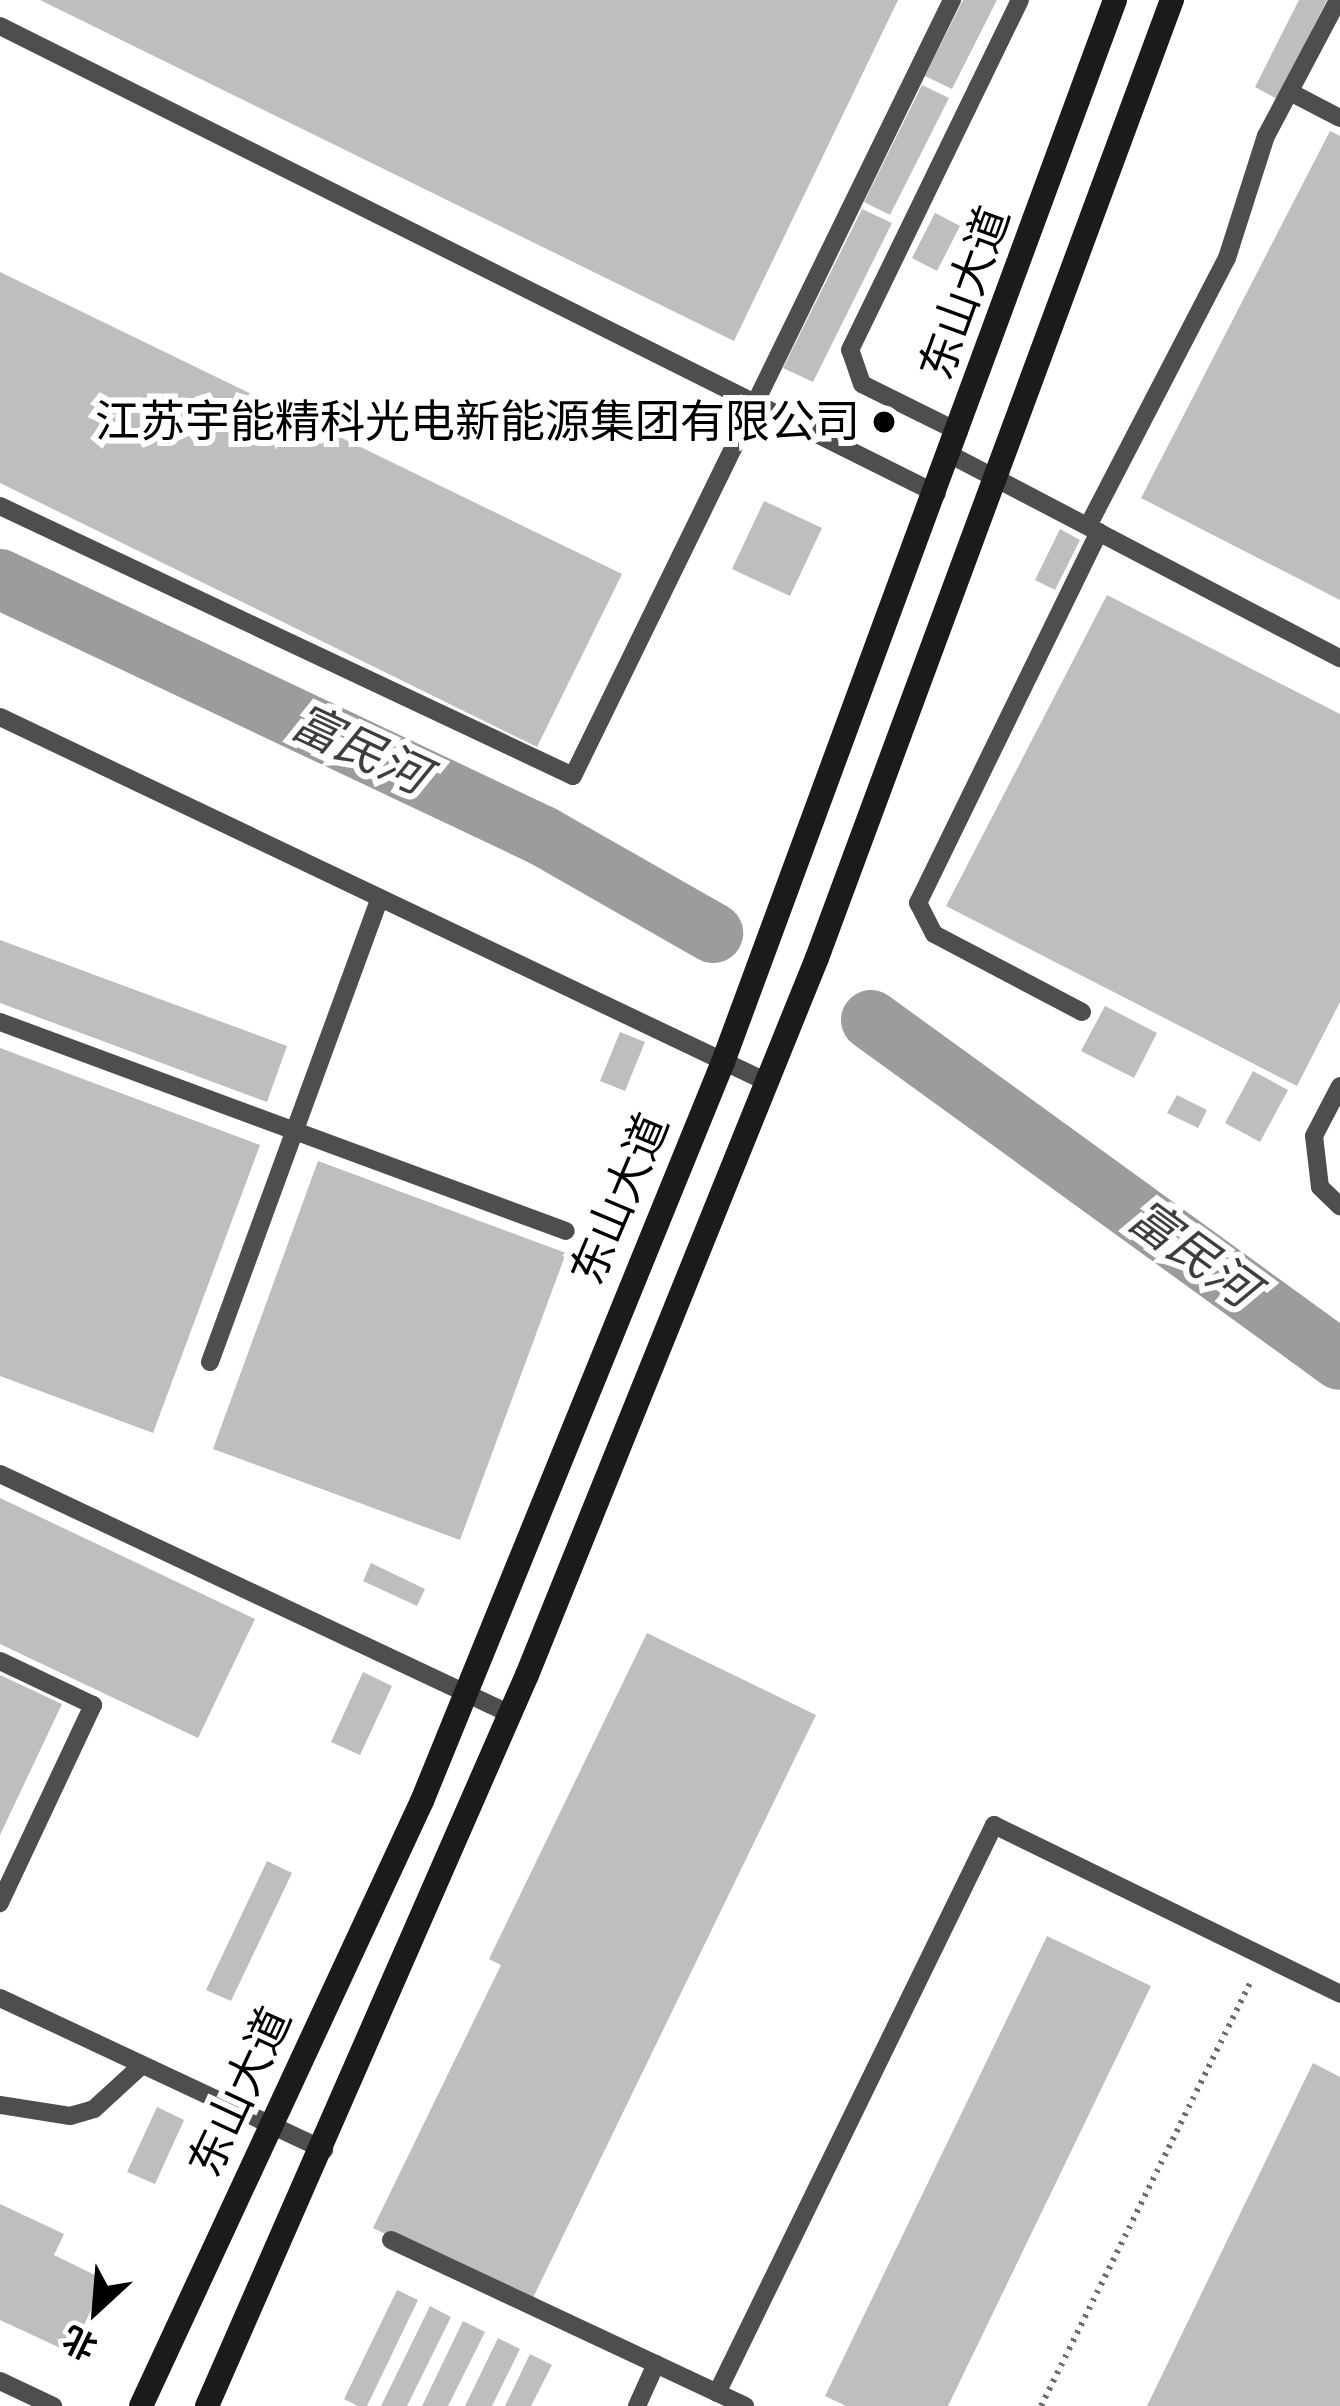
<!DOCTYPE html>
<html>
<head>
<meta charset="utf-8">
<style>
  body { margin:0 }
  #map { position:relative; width:1340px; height:2406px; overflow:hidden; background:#fff; font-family:"Space Grotesk","Noto Sans SC",sans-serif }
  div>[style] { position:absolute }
  .river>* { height:60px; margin:-30px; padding:0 30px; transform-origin:30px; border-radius:30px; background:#9c9c9c }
  .building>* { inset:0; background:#bebebe }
  .path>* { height:6px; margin-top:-3px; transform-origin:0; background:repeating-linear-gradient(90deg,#707070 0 3px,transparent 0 9px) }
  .service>* { height:18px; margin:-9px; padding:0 9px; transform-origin:9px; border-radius:9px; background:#4e4e4e }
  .secondary>* { height:24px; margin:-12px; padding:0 12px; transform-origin:12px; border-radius:12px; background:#1b1b1b }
  .dots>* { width:33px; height:33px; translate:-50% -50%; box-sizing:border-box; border:6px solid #fff; border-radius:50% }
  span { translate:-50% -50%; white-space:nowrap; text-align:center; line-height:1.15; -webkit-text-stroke:12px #fff; paint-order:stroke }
  .street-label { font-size:45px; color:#000 }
  .poi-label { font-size:45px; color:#000 }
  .right { translate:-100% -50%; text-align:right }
  .water-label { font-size:48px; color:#3d3d3d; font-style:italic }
  .north { position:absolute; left:36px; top:2250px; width:120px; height:120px; -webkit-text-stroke:9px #fff; paint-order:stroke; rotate:206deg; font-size:33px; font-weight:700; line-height:48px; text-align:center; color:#000 }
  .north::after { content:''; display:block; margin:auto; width:42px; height:54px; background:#000; clip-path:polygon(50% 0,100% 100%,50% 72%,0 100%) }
</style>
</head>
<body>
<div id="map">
  <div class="river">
    <div style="left:0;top:579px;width:601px;rotate:25.33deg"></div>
    <div style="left:543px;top:836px;width:196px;rotate:29.7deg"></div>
    <div style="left:871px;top:1020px;width:579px;rotate:35.94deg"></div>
  </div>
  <div class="building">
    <div style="clip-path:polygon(40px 0,898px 0,734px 341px)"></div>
    <div style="clip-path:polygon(963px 0,997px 0,952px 89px,925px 76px)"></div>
    <div style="clip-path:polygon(1299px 0,1327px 0,1277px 99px,1255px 87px)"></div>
    <div style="clip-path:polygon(922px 85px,949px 98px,890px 215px,864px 202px)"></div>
    <div style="clip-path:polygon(1330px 131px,1340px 136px,1340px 600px,1141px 498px)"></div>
    <div style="clip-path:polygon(862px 209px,892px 223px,813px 382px,783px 368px)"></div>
    <div style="clip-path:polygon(935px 213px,960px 226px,937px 271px,912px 258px)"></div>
    <div style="clip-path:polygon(0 272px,622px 574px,537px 747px,0 483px)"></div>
    <div style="clip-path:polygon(764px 501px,822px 528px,790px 596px,732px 569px)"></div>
    <div style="clip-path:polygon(1060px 529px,1080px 540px,1055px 590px,1035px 580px)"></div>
    <div style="clip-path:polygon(1107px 595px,1340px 714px,1340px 1002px,1297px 1086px,946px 906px)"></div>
    <div style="clip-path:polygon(0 940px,287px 1046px,267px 1102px,0 1003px)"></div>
    <div style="clip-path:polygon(1105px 1006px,1157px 1033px,1134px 1078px,1081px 1051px)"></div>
    <div style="clip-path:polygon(620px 1032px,645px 1042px,625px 1091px,600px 1081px)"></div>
    <div style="clip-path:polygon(0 1048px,260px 1145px,153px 1433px,0 1376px)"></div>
    <div style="clip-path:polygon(1253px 1071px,1288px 1090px,1260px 1142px,1225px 1123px)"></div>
    <div style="clip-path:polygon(1177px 1095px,1207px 1110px,1198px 1128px,1167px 1113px)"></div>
    <div style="clip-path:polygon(318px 1161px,566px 1253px,460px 1540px,213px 1449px)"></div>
    <div style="clip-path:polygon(0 1498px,255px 1619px,198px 1738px,0 1644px)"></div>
    <div style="clip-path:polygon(371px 1563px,425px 1589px,417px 1606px,363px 1581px)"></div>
    <div style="clip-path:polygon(647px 1633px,816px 1715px,530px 2304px,373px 2228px,501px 1965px,489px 1959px)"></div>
    <div style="clip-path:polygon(363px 1672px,392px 1686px,360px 1755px,331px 1742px)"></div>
    <div style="clip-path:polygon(0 1675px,62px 1704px,0 1835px)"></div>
    <div style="clip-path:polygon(267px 1861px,292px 1873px,231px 2001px,206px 1990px)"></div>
    <div style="clip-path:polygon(1047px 1936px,1151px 1986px,948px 2406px,846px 2406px,825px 2396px)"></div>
    <div style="clip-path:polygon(1313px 2063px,1340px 2077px,1340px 2406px,1147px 2406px)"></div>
    <div style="clip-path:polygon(157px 2107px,184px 2120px,155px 2184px,127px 2172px)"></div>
    <div style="clip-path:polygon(0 2204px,64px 2234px,54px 2255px,105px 2280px,71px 2353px,0 2320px)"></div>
    <div style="clip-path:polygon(397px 2290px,418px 2300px,367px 2406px,358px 2406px,344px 2399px)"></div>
    <div style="clip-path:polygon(430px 2306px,451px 2317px,407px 2406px,381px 2406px)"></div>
    <div style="clip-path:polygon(463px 2321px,485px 2332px,448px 2406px,422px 2406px)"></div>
    <div style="clip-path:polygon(498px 2338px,520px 2349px,492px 2406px,465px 2406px)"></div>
    <div style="clip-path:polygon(530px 2354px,552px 2365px,531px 2406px,505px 2406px)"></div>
  </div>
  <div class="path">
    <div style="left:1041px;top:2406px;width:476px;rotate:-63.7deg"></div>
  </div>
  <div class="service">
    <div style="left:0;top:26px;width:1047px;rotate:26.54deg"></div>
    <div style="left:1290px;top:92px;width:56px;rotate:27.5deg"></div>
    <div style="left:959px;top:432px;width:108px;rotate:-153.7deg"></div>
    <div style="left:862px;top:384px;width:36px;rotate:-109deg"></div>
    <div style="left:850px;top:350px;width:389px;rotate:-64.1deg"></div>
    <div style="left:951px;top:455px;width:439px;rotate:27.6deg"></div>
    <div style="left:0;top:506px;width:633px;rotate:25.23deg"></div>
    <div style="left:573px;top:776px;width:864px;rotate:-63.97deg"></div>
    <div style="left:1088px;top:526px;width:302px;rotate:-62.6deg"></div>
    <div style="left:1227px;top:258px;width:128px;rotate:-72.3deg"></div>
    <div style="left:1266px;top:136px;width:154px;rotate:-62.1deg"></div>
    <div style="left:0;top:717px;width:849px;rotate:25.45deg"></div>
    <div style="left:1082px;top:1012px;width:167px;rotate:-152.2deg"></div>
    <div style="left:934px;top:934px;width:35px;rotate:-117deg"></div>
    <div style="left:918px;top:903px;width:413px;rotate:-64deg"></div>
    <div style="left:0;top:1022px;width:603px;rotate:20.27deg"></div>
    <div style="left:1340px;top:1086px;width:56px;rotate:117.5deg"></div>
    <div style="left:1314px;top:1136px;width:51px;rotate:83.3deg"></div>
    <div style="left:1320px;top:1187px;width:28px;rotate:44deg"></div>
    <div style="left:210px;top:1362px;width:491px;rotate:-69.9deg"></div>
    <div style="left:0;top:1474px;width:564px;rotate:25.2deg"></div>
    <div style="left:0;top:1661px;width:103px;rotate:25.3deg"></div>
    <div style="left:93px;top:1705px;width:219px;rotate:115.2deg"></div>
    <div style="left:0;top:1998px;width:358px;rotate:25.1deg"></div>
    <div style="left:0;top:2105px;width:71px;rotate:8.9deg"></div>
    <div style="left:70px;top:2116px;width:25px;rotate:-16deg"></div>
    <div style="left:94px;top:2109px;width:65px;rotate:-42.5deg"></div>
    <div style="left:391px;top:2240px;width:391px;rotate:25.1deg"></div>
    <div style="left:0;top:2381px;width:59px;rotate:25.3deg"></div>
    <div style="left:717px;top:2393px;width:632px;rotate:-64deg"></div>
    <div style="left:994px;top:1825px;width:385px;rotate:26deg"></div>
    <div style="left:637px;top:2406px;width:46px;rotate:-65.7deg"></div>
  </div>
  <div class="secondary">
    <div style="left:141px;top:2406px;width:667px;rotate:-65.09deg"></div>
    <div style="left:422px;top:1801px;width:798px;rotate:-67.84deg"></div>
    <div style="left:723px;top:1062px;width:1132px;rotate:-69.74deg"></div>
    <div style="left:207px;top:2406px;width:798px;rotate:-66.36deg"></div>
    <div style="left:527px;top:1675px;width:773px;rotate:-67.98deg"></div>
    <div style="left:817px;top:958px;width:1022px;rotate:-69.67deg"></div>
  </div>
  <div class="dots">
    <div style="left:884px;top:422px;background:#000"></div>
  </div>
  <div class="street-label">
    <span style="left:965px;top:293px;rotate:-70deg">东山大道</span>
    <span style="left:620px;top:1199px;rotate:-67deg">东山大道</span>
    <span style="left:240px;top:2092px;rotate:-65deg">东山大道</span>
  </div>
  <div class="poi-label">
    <span class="right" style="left:860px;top:422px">江苏宇能精科光电新能源集团有限公司</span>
  </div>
  <div class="water-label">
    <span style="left:360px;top:749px;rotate:25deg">富民河</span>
    <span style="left:1193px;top:1253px;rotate:36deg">富民河</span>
  </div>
  <div class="north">北</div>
</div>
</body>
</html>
